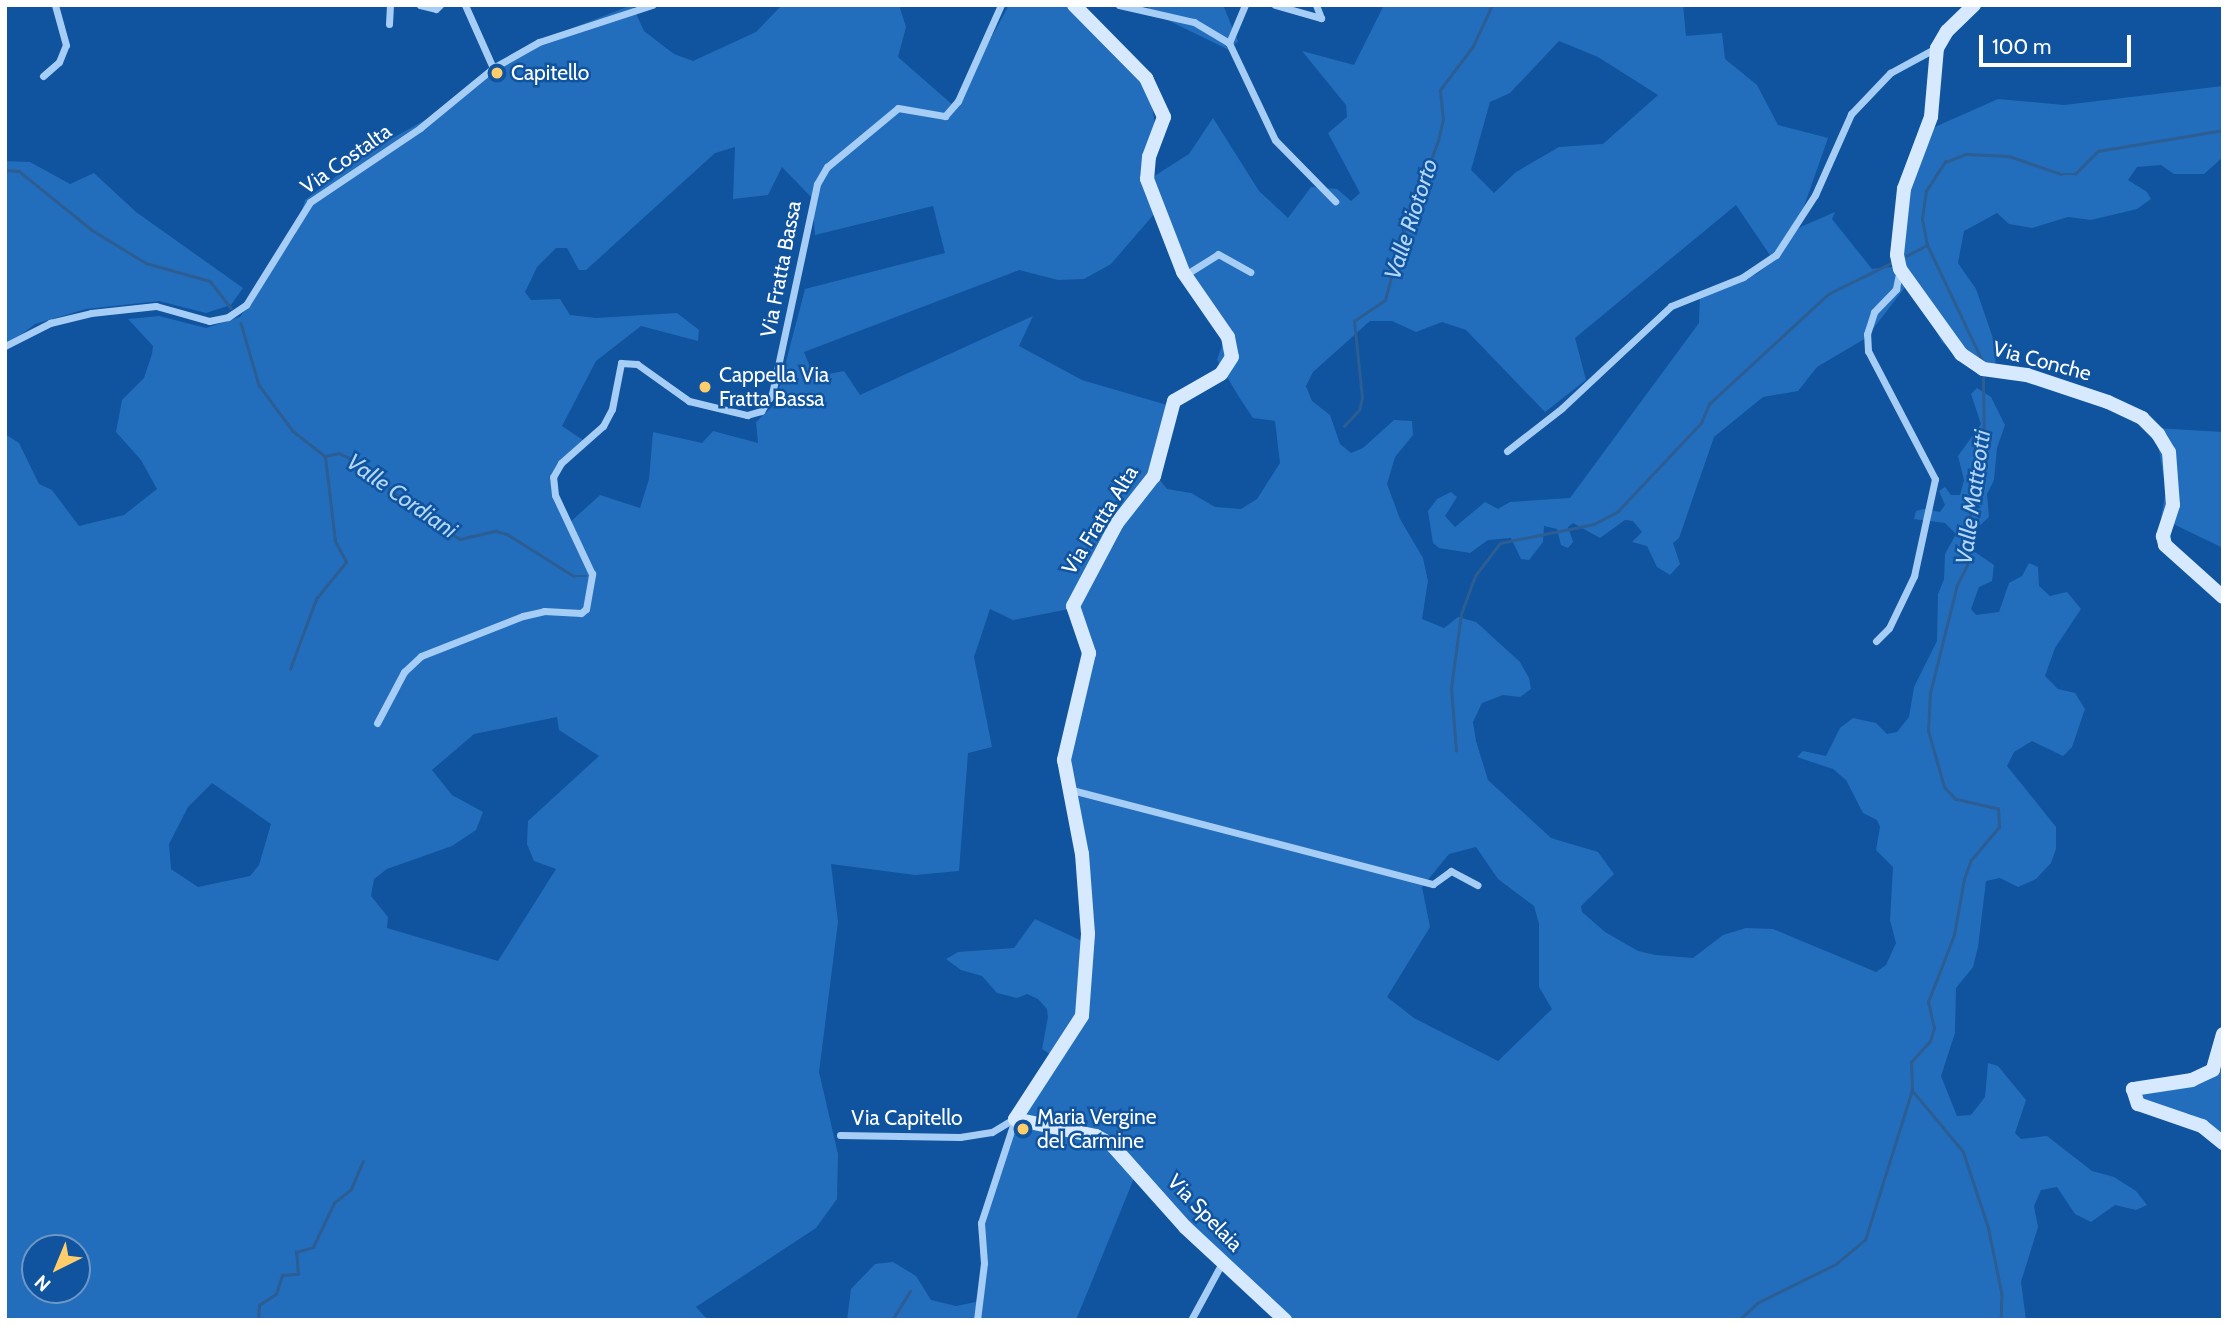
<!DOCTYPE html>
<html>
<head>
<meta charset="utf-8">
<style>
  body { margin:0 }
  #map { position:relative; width:2228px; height:1325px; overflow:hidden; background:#10539e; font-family:Cabin,sans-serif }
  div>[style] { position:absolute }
  .green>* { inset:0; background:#236ebc }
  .stream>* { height:2.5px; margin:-1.25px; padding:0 1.25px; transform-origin:1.25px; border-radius:1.25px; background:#2c5d93 }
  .street>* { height:7px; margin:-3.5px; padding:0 3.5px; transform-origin:3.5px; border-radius:3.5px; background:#a6cdf5 }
  .secondary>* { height:14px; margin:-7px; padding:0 7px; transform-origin:7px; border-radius:7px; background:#d6e9fe }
  .dots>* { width:19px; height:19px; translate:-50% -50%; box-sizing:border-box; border:4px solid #10539e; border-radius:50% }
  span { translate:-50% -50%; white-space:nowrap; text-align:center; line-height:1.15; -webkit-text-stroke:5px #10539e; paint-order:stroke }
  .poi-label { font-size:21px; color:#fff }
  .left { translate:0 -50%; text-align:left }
  .street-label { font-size:21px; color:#fff }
  .water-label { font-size:23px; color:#b3d7fb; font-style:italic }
  .frame { position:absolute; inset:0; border:7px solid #fff; pointer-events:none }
  .north { position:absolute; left:21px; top:1234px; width:70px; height:70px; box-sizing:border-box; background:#10539e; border:2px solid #7098c5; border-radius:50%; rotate:223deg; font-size:19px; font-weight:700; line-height:28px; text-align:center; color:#fff }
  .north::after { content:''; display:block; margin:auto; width:24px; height:32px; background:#ffce6a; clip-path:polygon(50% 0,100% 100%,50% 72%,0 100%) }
  .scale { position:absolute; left:1979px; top:35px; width:152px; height:32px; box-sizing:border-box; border:4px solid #fff; border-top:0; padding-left:9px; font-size:21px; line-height:24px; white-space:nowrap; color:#fff; -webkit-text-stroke:5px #10539e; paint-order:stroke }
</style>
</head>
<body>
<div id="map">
  <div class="green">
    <div style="clip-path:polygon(evenodd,632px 5px,644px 31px,674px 54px,693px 61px,756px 32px,782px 5px,899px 5px,906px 27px,898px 57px,954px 106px,1009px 5px,1075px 5px,1150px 91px,1155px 126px,1145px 182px,1189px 154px,1213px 118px,1259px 191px,1288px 218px,1311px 187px,1337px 189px,1351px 201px,1360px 193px,1328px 133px,1347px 117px,1346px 105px,1302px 51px,1354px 65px,1384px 5px,1683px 5px,1686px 36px,1722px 33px,1725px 59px,1757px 85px,1778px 125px,1828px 138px,1796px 229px,1835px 212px,1832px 219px,1872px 269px,1901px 266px,1896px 252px,1918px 138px,1937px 126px,1998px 99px,2064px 105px,2223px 86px,2223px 157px,2204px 174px,2174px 174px,2161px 165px,2137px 167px,2128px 180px,2147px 192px,2151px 199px,2137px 209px,2091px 220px,2068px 217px,2032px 228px,2009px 224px,1997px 213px,1964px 231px,1958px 263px,1976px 289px,1996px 347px,1995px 367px,1967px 364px,1942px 342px,1909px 282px,1866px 338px,1817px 367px,1798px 391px,1763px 397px,1714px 437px,1679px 538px,1673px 543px,1680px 564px,1670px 575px,1657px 567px,1647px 546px,1632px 542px,1642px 532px,1633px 521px,1625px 520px,1600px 538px,1573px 523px,1568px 527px,1573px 542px,1568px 548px,1561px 545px,1557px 529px,1544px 526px,1543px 542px,1529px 560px,1521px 559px,1511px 538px,1488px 540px,1470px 553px,1439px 548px,1433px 543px,1428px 511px,1437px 499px,1451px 492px,1457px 497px,1445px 516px,1455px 527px,1485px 502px,1498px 509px,1510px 502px,1570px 498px,1699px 323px,1700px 291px,1755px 275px,1774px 261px,1736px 205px,1575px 338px,1586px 380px,1545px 412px,1466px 330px,1442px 322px,1416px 332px,1392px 321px,1370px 321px,1313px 372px,1306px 386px,1312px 401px,1330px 415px,1340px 444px,1351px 453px,1363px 448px,1394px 420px,1412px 421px,1413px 435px,1395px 457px,1387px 484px,1400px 519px,1423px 558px,1428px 581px,1422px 619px,1444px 628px,1458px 617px,1476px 622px,1520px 662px,1529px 678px,1531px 689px,1520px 697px,1503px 695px,1482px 703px,1473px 722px,1476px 741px,1488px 780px,1551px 838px,1598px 852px,1614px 874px,1581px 906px,1582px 912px,1605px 932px,1638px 951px,1655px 955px,1693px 958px,1723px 935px,1746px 928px,1773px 929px,1876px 972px,1886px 965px,1896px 943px,1890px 920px,1893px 867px,1876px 850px,1880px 827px,1877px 820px,1863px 813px,1846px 780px,1833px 769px,1797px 757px,1803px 751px,1826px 756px,1840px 728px,1853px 718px,1876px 723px,1887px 734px,1897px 732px,1909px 717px,1914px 687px,1937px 641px,1938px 594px,1944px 579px,1945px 554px,1956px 534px,1945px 523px,1914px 519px,1916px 511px,1924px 509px,1940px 512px,1945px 505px,1939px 491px,1945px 487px,1951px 495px,1960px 495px,1964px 480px,1958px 456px,1981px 424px,1971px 394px,1977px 388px,1991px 397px,2005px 425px,1997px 448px,1994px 480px,1987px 494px,1989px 517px,1977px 528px,1975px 552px,1994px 565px,1992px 581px,1979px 587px,1971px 609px,1976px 615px,1999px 612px,2009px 583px,2022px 576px,2029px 563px,2038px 567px,2039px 586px,2050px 596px,2067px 592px,2081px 609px,2055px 648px,2045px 676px,2058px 689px,2075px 693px,2085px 709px,2072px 747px,2063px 756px,2032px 741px,2014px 752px,2007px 766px,2056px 827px,2056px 849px,2051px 863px,2036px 879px,2018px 887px,2000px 878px,1986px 881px,1978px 947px,1973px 967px,1956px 988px,1955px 1033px,1941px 1076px,1957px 1116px,1971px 1115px,1985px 1097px,1988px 1063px,1998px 1066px,2026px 1100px,2015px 1133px,2021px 1139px,2047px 1136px,2092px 1171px,2114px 1177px,2136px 1191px,2147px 1205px,2136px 1210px,2115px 1205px,2091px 1222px,2075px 1214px,2057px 1187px,2041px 1190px,2034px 1206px,2038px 1227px,2021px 1282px,2026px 1320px,1281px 1320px,1137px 1171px,1076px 1320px,847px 1320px,851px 1289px,875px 1264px,893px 1262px,916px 1276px,931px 1300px,956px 1306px,976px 1302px,985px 1270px,981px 1225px,1015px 1117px,1053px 1056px,1042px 1049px,1048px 1017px,1047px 1009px,1038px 999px,1027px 994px,1017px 998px,997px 993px,982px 976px,961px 970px,946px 959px,958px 952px,1014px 948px,1035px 919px,1082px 941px,1084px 883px,1065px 760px,1085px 662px,1069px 609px,1013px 620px,990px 609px,974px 657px,992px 747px,968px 753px,959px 871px,915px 875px,831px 864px,838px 922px,819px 1072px,838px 1154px,837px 1199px,816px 1228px,696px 1307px,708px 1320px,5px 1320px,5px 434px,19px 443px,39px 484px,52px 490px,79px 526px,124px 515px,157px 489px,141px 460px,116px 432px,122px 400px,144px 378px,152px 354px,153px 346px,128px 319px,159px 316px,206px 328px,240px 317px,295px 235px,305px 200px,371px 150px,443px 110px,495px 63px,531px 44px,632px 5px,1559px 41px,1598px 57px,1658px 95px,1603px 144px,1559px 147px,1516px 172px,1494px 193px,1471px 170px,1490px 102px,1510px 93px,1559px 41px,632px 5px,735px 147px,733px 199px,768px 195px,782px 167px,812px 198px,815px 235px,933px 206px,945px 253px,805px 289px,775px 404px,756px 422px,758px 443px,713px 431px,702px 443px,653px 432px,649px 479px,640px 508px,600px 495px,567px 525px,549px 477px,564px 457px,586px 442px,562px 426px,596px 361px,641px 326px,698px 341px,699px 330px,677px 313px,596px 318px,570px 315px,560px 299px,531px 300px,525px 292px,537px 267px,556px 248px,567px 248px,579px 270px,586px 270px,715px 153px,735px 147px,632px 5px,1155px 213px,1224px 340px,1217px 360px,1239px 397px,1253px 418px,1275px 421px,1280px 463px,1257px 499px,1241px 509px,1215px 507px,1191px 493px,1167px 489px,1155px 474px,1167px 405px,1082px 380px,1019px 346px,1033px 316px,860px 395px,844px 371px,814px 377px,804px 352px,1019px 270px,1058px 280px,1084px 279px,1111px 264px,1155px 213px,632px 5px,557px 717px,559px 730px,599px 756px,528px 821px,527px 844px,534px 861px,556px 869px,498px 961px,387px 928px,388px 917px,371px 896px,374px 879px,387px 869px,452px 846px,476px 830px,483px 812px,452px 795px,432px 770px,474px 734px,557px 717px,632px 5px,212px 783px,271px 824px,259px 865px,250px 876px,198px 887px,171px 869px,169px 844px,188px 807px,212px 783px,632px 5px,1476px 847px,1498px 879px,1534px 906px,1539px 924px,1539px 987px,1552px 1009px,1498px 1061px,1414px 1018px,1387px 997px,1430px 927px,1422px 887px,1449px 854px,1476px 847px,632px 5px,35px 1248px,77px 1248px,77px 1290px,35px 1290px,35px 1248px)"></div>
    <div style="clip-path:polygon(1147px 5px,1223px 5px,1238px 41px,1229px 50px,1149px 11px)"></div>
    <div style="clip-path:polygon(5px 161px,30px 162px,70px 184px,94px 173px,136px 212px,243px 288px,231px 305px,206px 313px,159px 301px,86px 309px,35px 324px,5px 347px)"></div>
    <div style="clip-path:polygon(2155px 428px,2223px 432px,2223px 548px,2161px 518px,2166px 490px)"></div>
    <div style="clip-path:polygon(2213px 1066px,2223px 1066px,2223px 1148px,2191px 1114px,2141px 1107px,2131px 1087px,2136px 1081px,2200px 1073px)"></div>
  </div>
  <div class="stream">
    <div style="left:5px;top:170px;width:14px;rotate:4deg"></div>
    <div style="left:19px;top:171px;width:94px;rotate:38.9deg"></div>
    <div style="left:92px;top:230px;width:63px;rotate:31.4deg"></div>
    <div style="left:146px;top:263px;width:66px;rotate:15.7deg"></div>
    <div style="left:210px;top:281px;width:34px;rotate:52deg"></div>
    <div style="left:1906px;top:256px;width:24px;rotate:-28deg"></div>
    <div style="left:241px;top:323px;width:65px;rotate:73.8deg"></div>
    <div style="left:259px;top:385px;width:57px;rotate:53.5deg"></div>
    <div style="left:293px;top:431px;width:41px;rotate:38deg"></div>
    <div style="left:325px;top:456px;width:14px;rotate:-12deg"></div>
    <div style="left:339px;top:453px;width:30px;rotate:26deg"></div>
    <div style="left:366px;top:466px;width:52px;rotate:43.5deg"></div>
    <div style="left:404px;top:502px;width:67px;rotate:33.5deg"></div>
    <div style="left:460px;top:539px;width:37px;rotate:-13deg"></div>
    <div style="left:496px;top:531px;width:11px;rotate:15deg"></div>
    <div style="left:507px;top:534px;width:79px;rotate:32.1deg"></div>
    <div style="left:574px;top:576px;width:12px"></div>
    <div style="left:1983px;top:363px;width:131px;rotate:-115.4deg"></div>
    <div style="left:1927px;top:245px;width:26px;rotate:-101deg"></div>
    <div style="left:1922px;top:219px;width:28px;rotate:-82deg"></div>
    <div style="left:1926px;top:191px;width:35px;rotate:-57deg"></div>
    <div style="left:1945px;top:162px;width:22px;rotate:-21deg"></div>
    <div style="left:1966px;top:154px;width:43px;rotate:2.7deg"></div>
    <div style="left:2009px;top:156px;width:55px;rotate:19.1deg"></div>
    <div style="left:2061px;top:174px;width:14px"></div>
    <div style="left:2075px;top:174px;width:33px;rotate:-45deg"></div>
    <div style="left:2098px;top:151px;width:127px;rotate:-9.5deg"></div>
    <div style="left:1344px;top:426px;width:22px;rotate:-47deg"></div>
    <div style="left:1359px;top:410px;width:12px;rotate:-76deg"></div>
    <div style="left:1362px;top:398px;width:77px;rotate:-95.9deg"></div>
    <div style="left:1354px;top:321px;width:37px;rotate:-34deg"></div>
    <div style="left:1385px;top:300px;width:69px;rotate:-75deg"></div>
    <div style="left:1403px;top:233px;width:98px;rotate:-69.2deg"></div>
    <div style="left:1438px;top:141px;width:22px;rotate:-77deg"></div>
    <div style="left:1443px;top:120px;width:30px;rotate:-96deg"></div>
    <div style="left:1440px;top:90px;width:55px;rotate:-53.1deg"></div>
    <div style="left:1473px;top:46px;width:45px;rotate:-65.1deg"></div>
    <div style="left:290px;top:669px;width:75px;rotate:-69.6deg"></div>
    <div style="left:316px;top:599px;width:48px;rotate:-51deg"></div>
    <div style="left:346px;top:562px;width:24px;rotate:-118deg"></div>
    <div style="left:335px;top:541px;width:85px;rotate:-96.8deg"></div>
    <div style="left:1456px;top:751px;width:63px;rotate:-94.5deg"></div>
    <div style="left:1451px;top:688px;width:75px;rotate:-82.3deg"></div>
    <div style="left:1461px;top:614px;width:40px;rotate:-69.8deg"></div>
    <div style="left:1475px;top:576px;width:41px;rotate:-52.9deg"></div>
    <div style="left:1500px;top:543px;width:96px;rotate:-11.4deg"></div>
    <div style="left:1594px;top:524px;width:27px;rotate:-28deg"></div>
    <div style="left:1618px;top:511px;width:121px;rotate:-46.7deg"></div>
    <div style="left:1701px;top:423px;width:21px;rotate:-67deg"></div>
    <div style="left:1709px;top:404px;width:162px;rotate:-42.7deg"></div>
    <div style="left:1828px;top:294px;width:70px;rotate:-26.2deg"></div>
    <div style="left:1912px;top:1090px;width:80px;rotate:50.1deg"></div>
    <div style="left:1963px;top:1151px;width:79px;rotate:71.6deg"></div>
    <div style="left:1988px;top:1226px;width:69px;rotate:78.4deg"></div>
    <div style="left:2002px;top:1294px;width:26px;rotate:92deg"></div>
    <div style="left:258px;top:1320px;width:15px;rotate:-86deg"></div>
    <div style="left:259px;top:1305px;width:20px;rotate:-33deg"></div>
    <div style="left:276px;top:1294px;width:20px;rotate:-72deg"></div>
    <div style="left:282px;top:1275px;width:16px;rotate:-4deg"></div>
    <div style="left:298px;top:1274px;width:22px;rotate:-95deg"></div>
    <div style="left:296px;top:1252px;width:18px;rotate:-16deg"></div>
    <div style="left:313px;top:1247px;width:49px;rotate:-64.5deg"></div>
    <div style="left:334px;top:1203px;width:22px;rotate:-39deg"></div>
    <div style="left:351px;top:1189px;width:30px;rotate:-67deg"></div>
    <div style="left:892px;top:1320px;width:34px;rotate:-58deg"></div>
    <div style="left:1739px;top:1320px;width:25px;rotate:-43deg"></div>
    <div style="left:1757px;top:1303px;width:88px;rotate:-26.3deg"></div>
    <div style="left:1836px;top:1264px;width:38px;rotate:-40deg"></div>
    <div style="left:1865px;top:1240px;width:157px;rotate:-72.6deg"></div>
    <div style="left:1912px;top:1090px;width:28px;rotate:-92deg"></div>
    <div style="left:1911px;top:1062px;width:28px;rotate:-48deg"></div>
    <div style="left:1930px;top:1041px;width:14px;rotate:-73deg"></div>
    <div style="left:1934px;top:1028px;width:27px;rotate:-103deg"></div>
    <div style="left:1928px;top:1002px;width:72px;rotate:-68.8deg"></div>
    <div style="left:1954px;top:935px;width:57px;rotate:-79.9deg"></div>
    <div style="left:1964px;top:879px;width:20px;rotate:-70deg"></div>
    <div style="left:1971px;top:860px;width:43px;rotate:-49.7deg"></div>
    <div style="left:1999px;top:827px;width:18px;rotate:-93deg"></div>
    <div style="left:1998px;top:809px;width:44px;rotate:-166.9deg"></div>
    <div style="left:1955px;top:799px;width:16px;rotate:-133deg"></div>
    <div style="left:1944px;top:787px;width:58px;rotate:-105.9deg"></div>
    <div style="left:1928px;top:731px;width:38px;rotate:-87deg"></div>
    <div style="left:1930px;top:693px;width:111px;rotate:-76deg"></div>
    <div style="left:1957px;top:585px;width:22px;rotate:-63deg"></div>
    <div style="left:1967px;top:565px;width:30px;rotate:-92deg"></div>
    <div style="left:1966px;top:535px;width:93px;rotate:-78.8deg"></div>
    <div style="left:1984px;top:444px;width:66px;rotate:-90.9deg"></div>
  </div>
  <div class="street">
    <div style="left:420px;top:5px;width:16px;rotate:14deg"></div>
    <div style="left:436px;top:9px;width:6px;rotate:-45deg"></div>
    <div style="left:465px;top:5px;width:69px;rotate:66deg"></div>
    <div style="left:1119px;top:5px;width:77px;rotate:12.8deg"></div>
    <div style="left:1194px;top:22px;width:41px;rotate:31deg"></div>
    <div style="left:1229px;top:43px;width:107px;rotate:64.6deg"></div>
    <div style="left:1275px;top:140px;width:86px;rotate:45.5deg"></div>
    <div style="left:1275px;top:5px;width:48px;rotate:15.8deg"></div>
    <div style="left:1316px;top:5px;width:14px;rotate:69deg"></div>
    <div style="left:389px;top:24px;width:19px;rotate:-87deg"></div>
    <div style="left:1229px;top:43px;width:41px;rotate:-67.2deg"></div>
    <div style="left:43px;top:76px;width:21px;rotate:-41deg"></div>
    <div style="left:59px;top:62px;width:18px;rotate:-68deg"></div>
    <div style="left:66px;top:45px;width:41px;rotate:-105.4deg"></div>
    <div style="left:1185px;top:275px;width:39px;rotate:-32deg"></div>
    <div style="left:1218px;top:254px;width:37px;rotate:29deg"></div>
    <div style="left:5px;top:346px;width:51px;rotate:-27.1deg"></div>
    <div style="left:50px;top:323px;width:42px;rotate:-13.7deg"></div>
    <div style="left:91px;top:313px;width:65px;rotate:-6.1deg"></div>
    <div style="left:156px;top:306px;width:55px;rotate:15.8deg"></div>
    <div style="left:209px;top:321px;width:19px;rotate:-12deg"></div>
    <div style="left:228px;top:317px;width:22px;rotate:-34deg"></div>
    <div style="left:246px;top:305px;width:121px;rotate:-58.1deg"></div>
    <div style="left:310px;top:202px;width:133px;rotate:-33.9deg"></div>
    <div style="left:420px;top:128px;width:94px;rotate:-39.4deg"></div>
    <div style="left:493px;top:68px;width:53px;rotate:-29.5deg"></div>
    <div style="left:539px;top:42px;width:119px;rotate:-18.1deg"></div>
    <div style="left:1507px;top:451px;width:70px;rotate:-38deg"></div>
    <div style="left:1562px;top:408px;width:149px;rotate:-43.1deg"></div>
    <div style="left:1671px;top:306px;width:78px;rotate:-21.9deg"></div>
    <div style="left:1743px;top:277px;width:40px;rotate:-34deg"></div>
    <div style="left:1776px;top:255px;width:72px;rotate:-57deg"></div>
    <div style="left:1815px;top:195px;width:89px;rotate:-66deg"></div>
    <div style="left:1851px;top:114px;width:57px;rotate:-46.4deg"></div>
    <div style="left:1890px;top:73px;width:52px;rotate:-28.5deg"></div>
    <div style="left:1876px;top:641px;width:18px;rotate:-45deg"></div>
    <div style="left:1889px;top:628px;width:58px;rotate:-64.3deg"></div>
    <div style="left:1914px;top:576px;width:99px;rotate:-77.8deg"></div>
    <div style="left:1935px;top:479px;width:144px;rotate:-117.6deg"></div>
    <div style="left:1868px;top:351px;width:17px;rotate:-93deg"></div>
    <div style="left:1867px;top:334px;width:23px;rotate:-72deg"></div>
    <div style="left:1874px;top:312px;width:32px;rotate:-46deg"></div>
    <div style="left:1896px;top:289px;width:20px;rotate:-79deg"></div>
    <div style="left:377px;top:723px;width:58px;rotate:-62.1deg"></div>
    <div style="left:404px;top:672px;width:23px;rotate:-43deg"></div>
    <div style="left:421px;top:656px;width:110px;rotate:-21.4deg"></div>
    <div style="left:523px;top:616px;width:22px;rotate:-13deg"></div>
    <div style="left:544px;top:611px;width:37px;rotate:3deg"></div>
    <div style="left:581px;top:613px;width:6px;rotate:-39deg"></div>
    <div style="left:586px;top:609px;width:36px;rotate:-80deg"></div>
    <div style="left:592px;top:574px;width:87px;rotate:-115.1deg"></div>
    <div style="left:555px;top:495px;width:18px;rotate:-96deg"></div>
    <div style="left:553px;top:477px;width:16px;rotate:-60deg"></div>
    <div style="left:561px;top:463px;width:56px;rotate:-41.4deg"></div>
    <div style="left:603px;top:426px;width:19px;rotate:-62deg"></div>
    <div style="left:612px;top:409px;width:47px;rotate:-78.9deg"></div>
    <div style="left:621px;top:363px;width:16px;rotate:4deg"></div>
    <div style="left:637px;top:364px;width:64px;rotate:35.4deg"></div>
    <div style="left:689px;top:401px;width:60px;rotate:13.6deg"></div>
    <div style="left:747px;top:415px;width:15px;rotate:-16deg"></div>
    <div style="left:761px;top:411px;width:20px;rotate:-57deg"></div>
    <div style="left:772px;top:394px;width:215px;rotate:-77.9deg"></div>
    <div style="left:817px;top:184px;width:20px;rotate:-60deg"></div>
    <div style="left:827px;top:167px;width:92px;rotate:-39.7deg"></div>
    <div style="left:898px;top:108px;width:48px;rotate:9.7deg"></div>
    <div style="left:945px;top:116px;width:20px;rotate:-49deg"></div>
    <div style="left:958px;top:101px;width:105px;rotate:-65.9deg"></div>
    <div style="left:1068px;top:789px;width:377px;rotate:14.6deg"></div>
    <div style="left:1433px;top:884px;width:22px;rotate:-36deg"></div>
    <div style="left:1451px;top:871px;width:30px;rotate:28deg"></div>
    <div style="left:840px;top:1135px;width:120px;rotate:1deg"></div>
    <div style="left:960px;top:1137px;width:32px;rotate:-9deg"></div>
    <div style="left:992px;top:1132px;width:26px;rotate:-31deg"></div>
    <div style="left:977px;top:1320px;width:57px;rotate:-83deg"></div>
    <div style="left:984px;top:1263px;width:40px;rotate:-94.3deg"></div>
    <div style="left:981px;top:1223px;width:109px;rotate:-71.9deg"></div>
    <div style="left:1191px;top:1320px;width:65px;rotate:-61.5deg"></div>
  </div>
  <div class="secondary">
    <div style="left:1074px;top:5px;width:103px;rotate:45.4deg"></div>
    <div style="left:1146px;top:78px;width:43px;rotate:65.2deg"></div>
    <div style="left:1164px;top:117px;width:43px;rotate:110.6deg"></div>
    <div style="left:1149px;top:157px;width:22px;rotate:95deg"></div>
    <div style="left:1147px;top:179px;width:100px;rotate:68.8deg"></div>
    <div style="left:1183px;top:272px;width:79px;rotate:55.3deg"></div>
    <div style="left:1228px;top:337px;width:20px;rotate:79deg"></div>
    <div style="left:1232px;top:357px;width:20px;rotate:123deg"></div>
    <div style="left:1221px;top:374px;width:54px;rotate:150.1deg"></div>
    <div style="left:1174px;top:401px;width:78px;rotate:104.9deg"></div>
    <div style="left:1154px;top:476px;width:60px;rotate:128.2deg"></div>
    <div style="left:1117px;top:523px;width:94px;rotate:117.9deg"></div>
    <div style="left:1073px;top:606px;width:50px;rotate:71.2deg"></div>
    <div style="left:1089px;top:653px;width:110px;rotate:103.2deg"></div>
    <div style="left:1064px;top:760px;width:96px;rotate:79.2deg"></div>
    <div style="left:1082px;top:854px;width:80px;rotate:85.7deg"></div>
    <div style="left:1088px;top:934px;width:82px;rotate:94.2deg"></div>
    <div style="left:1082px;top:1016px;width:123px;rotate:123deg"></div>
    <div style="left:1015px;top:1119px;width:83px;rotate:11.9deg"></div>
    <div style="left:1096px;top:1136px;width:18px;rotate:29deg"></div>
    <div style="left:1112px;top:1145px;width:110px;rotate:48.3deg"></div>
    <div style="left:1185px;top:1227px;width:137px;rotate:42.9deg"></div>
    <div style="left:1974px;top:5px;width:37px;rotate:136deg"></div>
    <div style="left:1947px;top:31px;width:20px;rotate:120deg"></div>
    <div style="left:1937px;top:48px;width:69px;rotate:95deg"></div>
    <div style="left:1931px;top:117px;width:77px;rotate:110.6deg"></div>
    <div style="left:1904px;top:189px;width:66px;rotate:96.1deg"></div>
    <div style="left:1897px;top:255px;width:14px;rotate:78deg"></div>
    <div style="left:1900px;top:269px;width:105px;rotate:54.3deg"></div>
    <div style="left:1961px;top:354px;width:27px;rotate:34deg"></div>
    <div style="left:1983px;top:369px;width:44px;rotate:7.8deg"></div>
    <div style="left:2027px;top:375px;width:85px;rotate:18.4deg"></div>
    <div style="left:2108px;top:402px;width:38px;rotate:25deg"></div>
    <div style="left:2142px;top:418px;width:23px;rotate:45deg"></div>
    <div style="left:2158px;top:434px;width:21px;rotate:59deg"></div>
    <div style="left:2169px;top:452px;width:53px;rotate:85.7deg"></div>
    <div style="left:2173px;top:505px;width:33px;rotate:108deg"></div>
    <div style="left:2163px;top:536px;width:9px;rotate:77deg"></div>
    <div style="left:2165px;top:545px;width:78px;rotate:41.9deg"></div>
    <div style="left:2223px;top:1034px;width:37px;rotate:106deg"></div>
    <div style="left:2213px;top:1070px;width:23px;rotate:155deg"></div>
    <div style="left:2192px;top:1080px;width:60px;rotate:171.3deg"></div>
    <div style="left:2133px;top:1089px;width:16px;rotate:72deg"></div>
    <div style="left:2138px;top:1104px;width:68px;rotate:19deg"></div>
    <div style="left:2202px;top:1126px;width:27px;rotate:39deg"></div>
  </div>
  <div class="dots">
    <div style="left:497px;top:73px;background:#ffce6a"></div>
    <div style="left:705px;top:387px;background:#ffce6a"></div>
    <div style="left:1023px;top:1129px;background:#ffce6a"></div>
  </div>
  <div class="poi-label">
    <span class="left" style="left:511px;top:73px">Capitello</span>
    <span class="left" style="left:719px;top:387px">Cappella Via<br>Fratta Bassa</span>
    <span class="left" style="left:1037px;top:1129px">Maria Vergine<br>del Carmine</span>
  </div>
  <div class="street-label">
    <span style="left:346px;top:159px;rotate:-35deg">Via Costalta</span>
    <span style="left:781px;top:269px;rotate:-79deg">Via Fratta Bassa</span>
    <span style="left:2042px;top:361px;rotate:15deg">Via Conche</span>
    <span style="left:1100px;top:520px;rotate:-58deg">Via Fratta Alta</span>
    <span style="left:907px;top:1118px">Via Capitello</span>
    <span style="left:1205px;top:1213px;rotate:46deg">Via Spelaia</span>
  </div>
  <div class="water-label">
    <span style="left:1411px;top:219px;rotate:-72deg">Valle Riotorto</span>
    <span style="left:402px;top:496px;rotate:35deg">Valle Cordiani</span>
    <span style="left:1973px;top:497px;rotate:-82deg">Valle Matteotti</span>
  </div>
  <div class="frame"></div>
  <div class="north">N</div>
  <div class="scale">100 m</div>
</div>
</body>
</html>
